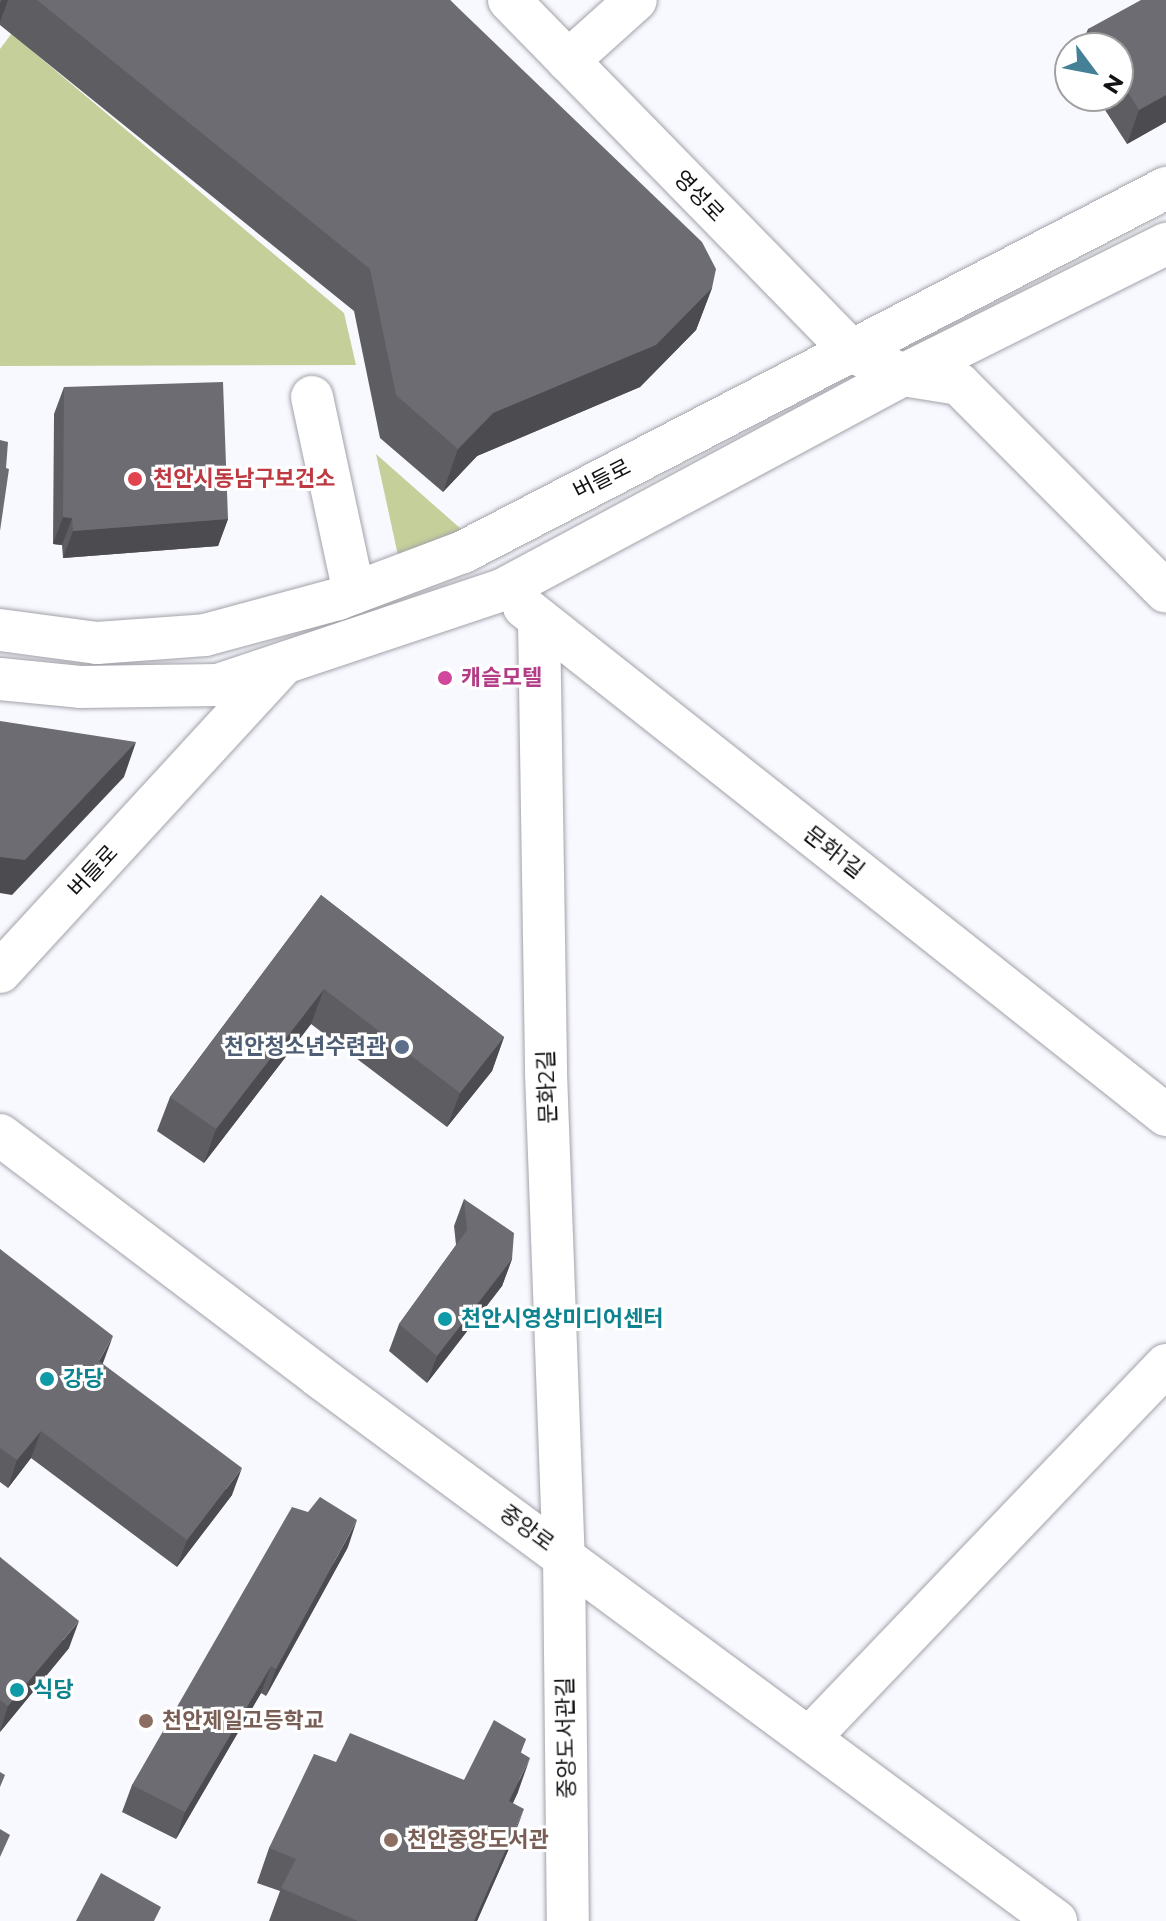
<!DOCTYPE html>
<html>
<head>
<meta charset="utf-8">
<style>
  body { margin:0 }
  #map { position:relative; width:1166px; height:1921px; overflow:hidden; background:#f8f8ff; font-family:Montserrat,"Noto Sans KR",sans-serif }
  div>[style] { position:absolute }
  .green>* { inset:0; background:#c5cf9a }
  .roads { filter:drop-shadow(0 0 2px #a2a2a9) drop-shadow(0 0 2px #a2a2a9) }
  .minor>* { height:42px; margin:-21px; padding:0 21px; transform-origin:21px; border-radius:21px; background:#fff }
  .wall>* { inset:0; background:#5d5d62 }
  .shaded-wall>* { inset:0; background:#4c4c50 }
  .building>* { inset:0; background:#6c6c72 }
  .dots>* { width:22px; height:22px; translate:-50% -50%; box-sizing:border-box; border:4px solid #fff; border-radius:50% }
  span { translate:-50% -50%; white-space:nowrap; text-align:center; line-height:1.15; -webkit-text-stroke:6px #fff; paint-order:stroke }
  .street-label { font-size:22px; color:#131215 }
  .health-label { font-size:22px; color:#be3a42; font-weight:700 }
  .left { translate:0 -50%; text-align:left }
  .hotel-label { font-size:22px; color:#b23c85; font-weight:700 }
  .service-label { font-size:22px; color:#4e5e75; font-weight:700 }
  .right { translate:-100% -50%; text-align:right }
  .culture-label { font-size:22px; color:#0d838f; font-weight:700 }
  .education-label { font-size:22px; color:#785e54; font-weight:700 }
  .north { position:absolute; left:1054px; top:32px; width:80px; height:80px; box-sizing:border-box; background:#fff; border:2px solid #a1a0a1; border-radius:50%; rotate:122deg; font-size:22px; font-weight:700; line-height:32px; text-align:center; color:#131215 }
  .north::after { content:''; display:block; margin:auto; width:28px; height:36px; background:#448197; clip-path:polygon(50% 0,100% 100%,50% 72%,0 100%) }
</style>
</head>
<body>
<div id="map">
  <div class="green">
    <div style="clip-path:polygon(18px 25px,25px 45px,344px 313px,356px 365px,0 366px,0 49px)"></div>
    <div style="clip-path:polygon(376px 454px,478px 544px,402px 574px)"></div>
  </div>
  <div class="roads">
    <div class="minor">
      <div style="left:509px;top:0;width:490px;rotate:45.7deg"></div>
      <div style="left:851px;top:351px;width:57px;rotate:24.8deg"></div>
      <div style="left:903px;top:375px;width:57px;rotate:9.1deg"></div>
      <div style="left:959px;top:384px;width:293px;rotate:45.1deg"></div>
      <div style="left:568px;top:61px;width:91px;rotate:-41.9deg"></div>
      <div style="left:312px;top:397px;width:200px;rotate:77.9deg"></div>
      <div style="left:524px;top:607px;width:819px;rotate:38.35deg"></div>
      <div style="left:539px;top:619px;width:454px;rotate:89.1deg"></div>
      <div style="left:546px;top:1073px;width:482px;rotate:87.9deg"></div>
      <div style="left:564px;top:1555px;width:366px;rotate:89.4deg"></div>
      <div style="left:0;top:630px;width:98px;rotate:7.6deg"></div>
      <div style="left:97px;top:643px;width:108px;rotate:-4.2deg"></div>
      <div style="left:205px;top:635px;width:138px;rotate:-15.1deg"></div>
      <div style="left:338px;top:599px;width:134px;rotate:-20.6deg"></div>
      <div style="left:463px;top:552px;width:792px;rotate:-27.37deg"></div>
      <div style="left:0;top:679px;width:80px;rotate:5.7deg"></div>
      <div style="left:80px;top:687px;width:138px;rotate:-0.8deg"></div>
      <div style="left:218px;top:685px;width:299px;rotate:-18.5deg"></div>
      <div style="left:502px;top:590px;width:455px;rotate:-28.2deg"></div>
      <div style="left:903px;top:375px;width:294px;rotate:-26.5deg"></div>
      <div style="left:0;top:972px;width:414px;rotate:-47.4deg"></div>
      <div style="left:0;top:1135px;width:398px;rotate:37.1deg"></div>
      <div style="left:317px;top:1375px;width:919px;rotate:36.46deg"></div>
      <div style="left:810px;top:1737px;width:515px;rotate:-46.26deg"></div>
    </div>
  </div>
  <div class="wall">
    <div style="clip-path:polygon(0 0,450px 0,712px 288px,696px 330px,640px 387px,477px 456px,443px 492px,380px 438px,354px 311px,0 25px)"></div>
    <div style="clip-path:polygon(1166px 0,1166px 122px,1127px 144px,1096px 96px,1118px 96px,1118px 48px,1080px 48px,1088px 29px)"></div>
    <div style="clip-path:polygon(64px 387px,228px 519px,218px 546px,63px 558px,62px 545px,53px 544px,54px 414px)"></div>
    <div style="clip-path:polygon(321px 895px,504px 1037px,492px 1071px,447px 1127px,311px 1024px,204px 1163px,157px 1131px,170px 1097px)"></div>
    <div style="clip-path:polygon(464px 1199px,512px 1259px,502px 1286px,427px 1383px,389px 1351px,399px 1324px,456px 1245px,454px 1226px)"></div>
    <div style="clip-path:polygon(0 1249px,103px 1364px,232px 1495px,177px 1567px,31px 1458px,8px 1488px,0 1482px)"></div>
    <div style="clip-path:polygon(348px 1547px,266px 1696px,261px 1693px,176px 1839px,122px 1812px,132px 1785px)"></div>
    <div style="clip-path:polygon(0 1557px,69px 1648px,0 1732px)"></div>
    <div style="clip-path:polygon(526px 1739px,521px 1752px,518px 1792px,513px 1803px,511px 1844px,477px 1921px,269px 1921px,280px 1891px,257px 1883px,269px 1848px,336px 1762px,464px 1780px)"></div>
  </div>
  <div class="shaded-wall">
    <div style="clip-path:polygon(2px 0,8px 0,0 22px,0 3px)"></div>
    <div style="clip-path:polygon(1166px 95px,1166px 122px,1127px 144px,1139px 110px)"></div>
    <div style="clip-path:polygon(712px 288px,696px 330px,640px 387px,477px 456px,443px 492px,458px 449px,493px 413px)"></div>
    <div style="clip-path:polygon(63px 517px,72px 518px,62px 545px,53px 544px)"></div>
    <div style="clip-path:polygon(228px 519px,218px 546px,63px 558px,73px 531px)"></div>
    <div style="clip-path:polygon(136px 742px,124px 777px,12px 895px,0 893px,0 857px)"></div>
    <div style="clip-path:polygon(324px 989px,311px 1024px,204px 1163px,216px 1129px)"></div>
    <div style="clip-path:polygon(504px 1037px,492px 1071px,447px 1127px,460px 1093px)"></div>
    <div style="clip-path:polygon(512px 1259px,502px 1286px,427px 1383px,437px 1356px)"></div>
    <div style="clip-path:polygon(113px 1336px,103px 1363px,89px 1388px,99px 1361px)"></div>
    <div style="clip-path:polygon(41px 1431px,31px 1458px,8px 1488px,17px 1460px)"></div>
    <div style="clip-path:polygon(242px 1468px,232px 1495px,177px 1567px,187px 1540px)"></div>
    <div style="clip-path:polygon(357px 1520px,348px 1547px,266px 1696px,276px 1669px)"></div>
    <div style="clip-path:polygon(79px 1621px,69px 1648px,0 1732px,8px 1706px)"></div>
    <div style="clip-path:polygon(271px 1666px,261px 1693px,176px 1839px,185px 1812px)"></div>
    <div style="clip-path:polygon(530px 1758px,518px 1792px,497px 1835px,509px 1801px)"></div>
    <div style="clip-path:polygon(524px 1809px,511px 1844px,477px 1921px,474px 1921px)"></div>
  </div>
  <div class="building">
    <div style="clip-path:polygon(37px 0,450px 0,702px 242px,716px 269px,712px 288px,656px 345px,493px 413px,458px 449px,396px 395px,370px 269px)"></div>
    <div style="clip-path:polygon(1141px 0,1166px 0,1166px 95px,1139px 110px,1118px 76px,1118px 48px,1100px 48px,1088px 29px)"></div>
    <div style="clip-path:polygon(223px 382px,228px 519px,73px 531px,72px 518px,63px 517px,64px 387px)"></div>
    <div style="clip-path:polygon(0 440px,8px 442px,6px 468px,9px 469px,0 531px)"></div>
    <div style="clip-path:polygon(0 721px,136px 742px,25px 860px,0 857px)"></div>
    <div style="clip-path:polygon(321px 895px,504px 1037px,460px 1093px,324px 989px,216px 1129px,170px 1097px)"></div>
    <div style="clip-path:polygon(464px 1199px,514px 1233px,512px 1259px,437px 1356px,399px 1324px,467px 1230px)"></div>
    <div style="clip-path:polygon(0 1249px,113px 1336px,99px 1361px,242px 1468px,187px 1540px,41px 1431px,17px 1460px,0 1448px)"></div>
    <div style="clip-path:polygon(320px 1497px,357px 1520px,276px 1669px,271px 1666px,185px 1812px,132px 1785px,292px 1507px,308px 1512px)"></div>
    <div style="clip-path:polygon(0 1557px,79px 1621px,8px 1706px,0 1700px)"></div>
    <div style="clip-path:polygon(494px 1720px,526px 1739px,520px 1752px,530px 1758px,509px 1801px,524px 1809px,474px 1921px,358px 1921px,281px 1888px,296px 1859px,269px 1848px,314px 1754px,336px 1762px,350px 1733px,464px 1780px)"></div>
    <div style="clip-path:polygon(0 1772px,5px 1775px,0 1787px)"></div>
    <div style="clip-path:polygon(0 1829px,10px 1835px,0 1857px)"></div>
    <div style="clip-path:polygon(101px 1873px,161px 1907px,154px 1921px,76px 1921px)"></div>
  </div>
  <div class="dots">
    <div style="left:135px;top:479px;background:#e0444e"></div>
    <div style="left:445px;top:678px;background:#d1479c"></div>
    <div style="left:402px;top:1047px;background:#5c6f8a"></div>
    <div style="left:445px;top:1319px;background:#0f9aa8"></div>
    <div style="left:47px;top:1379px;background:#0f9aa8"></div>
    <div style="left:17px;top:1690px;background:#0f9aa8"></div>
    <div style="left:146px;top:1721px;background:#8d6e63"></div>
    <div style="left:391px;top:1840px;background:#8d6e63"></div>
  </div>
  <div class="street-label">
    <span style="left:699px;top:196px;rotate:46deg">영성로</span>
    <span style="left:602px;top:479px;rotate:-27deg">버들로</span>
    <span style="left:834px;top:852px;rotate:38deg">문화1길</span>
    <span style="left:93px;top:871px;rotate:-47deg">버들로</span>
    <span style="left:547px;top:1087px;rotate:-92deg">문화2길</span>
    <span style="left:527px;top:1528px;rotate:36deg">중앙로</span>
    <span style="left:566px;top:1738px;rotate:-91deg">중앙도서관길</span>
  </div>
  <div class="health-label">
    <span class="left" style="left:153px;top:479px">천안시동남구보건소</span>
  </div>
  <div class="hotel-label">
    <span class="left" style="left:461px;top:678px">캐슬모텔</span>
  </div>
  <div class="service-label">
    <span class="right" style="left:386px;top:1047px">천안청소년수련관</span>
  </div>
  <div class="culture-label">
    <span class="left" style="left:461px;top:1319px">천안시영상미디어센터</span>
    <span class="left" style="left:63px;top:1379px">강당</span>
    <span class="left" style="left:33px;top:1690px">식당</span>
  </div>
  <div class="education-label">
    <span class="left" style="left:162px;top:1721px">천안제일고등학교</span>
    <span class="left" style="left:407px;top:1840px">천안중앙도서관</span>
  </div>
  <div class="north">N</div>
</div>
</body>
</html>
